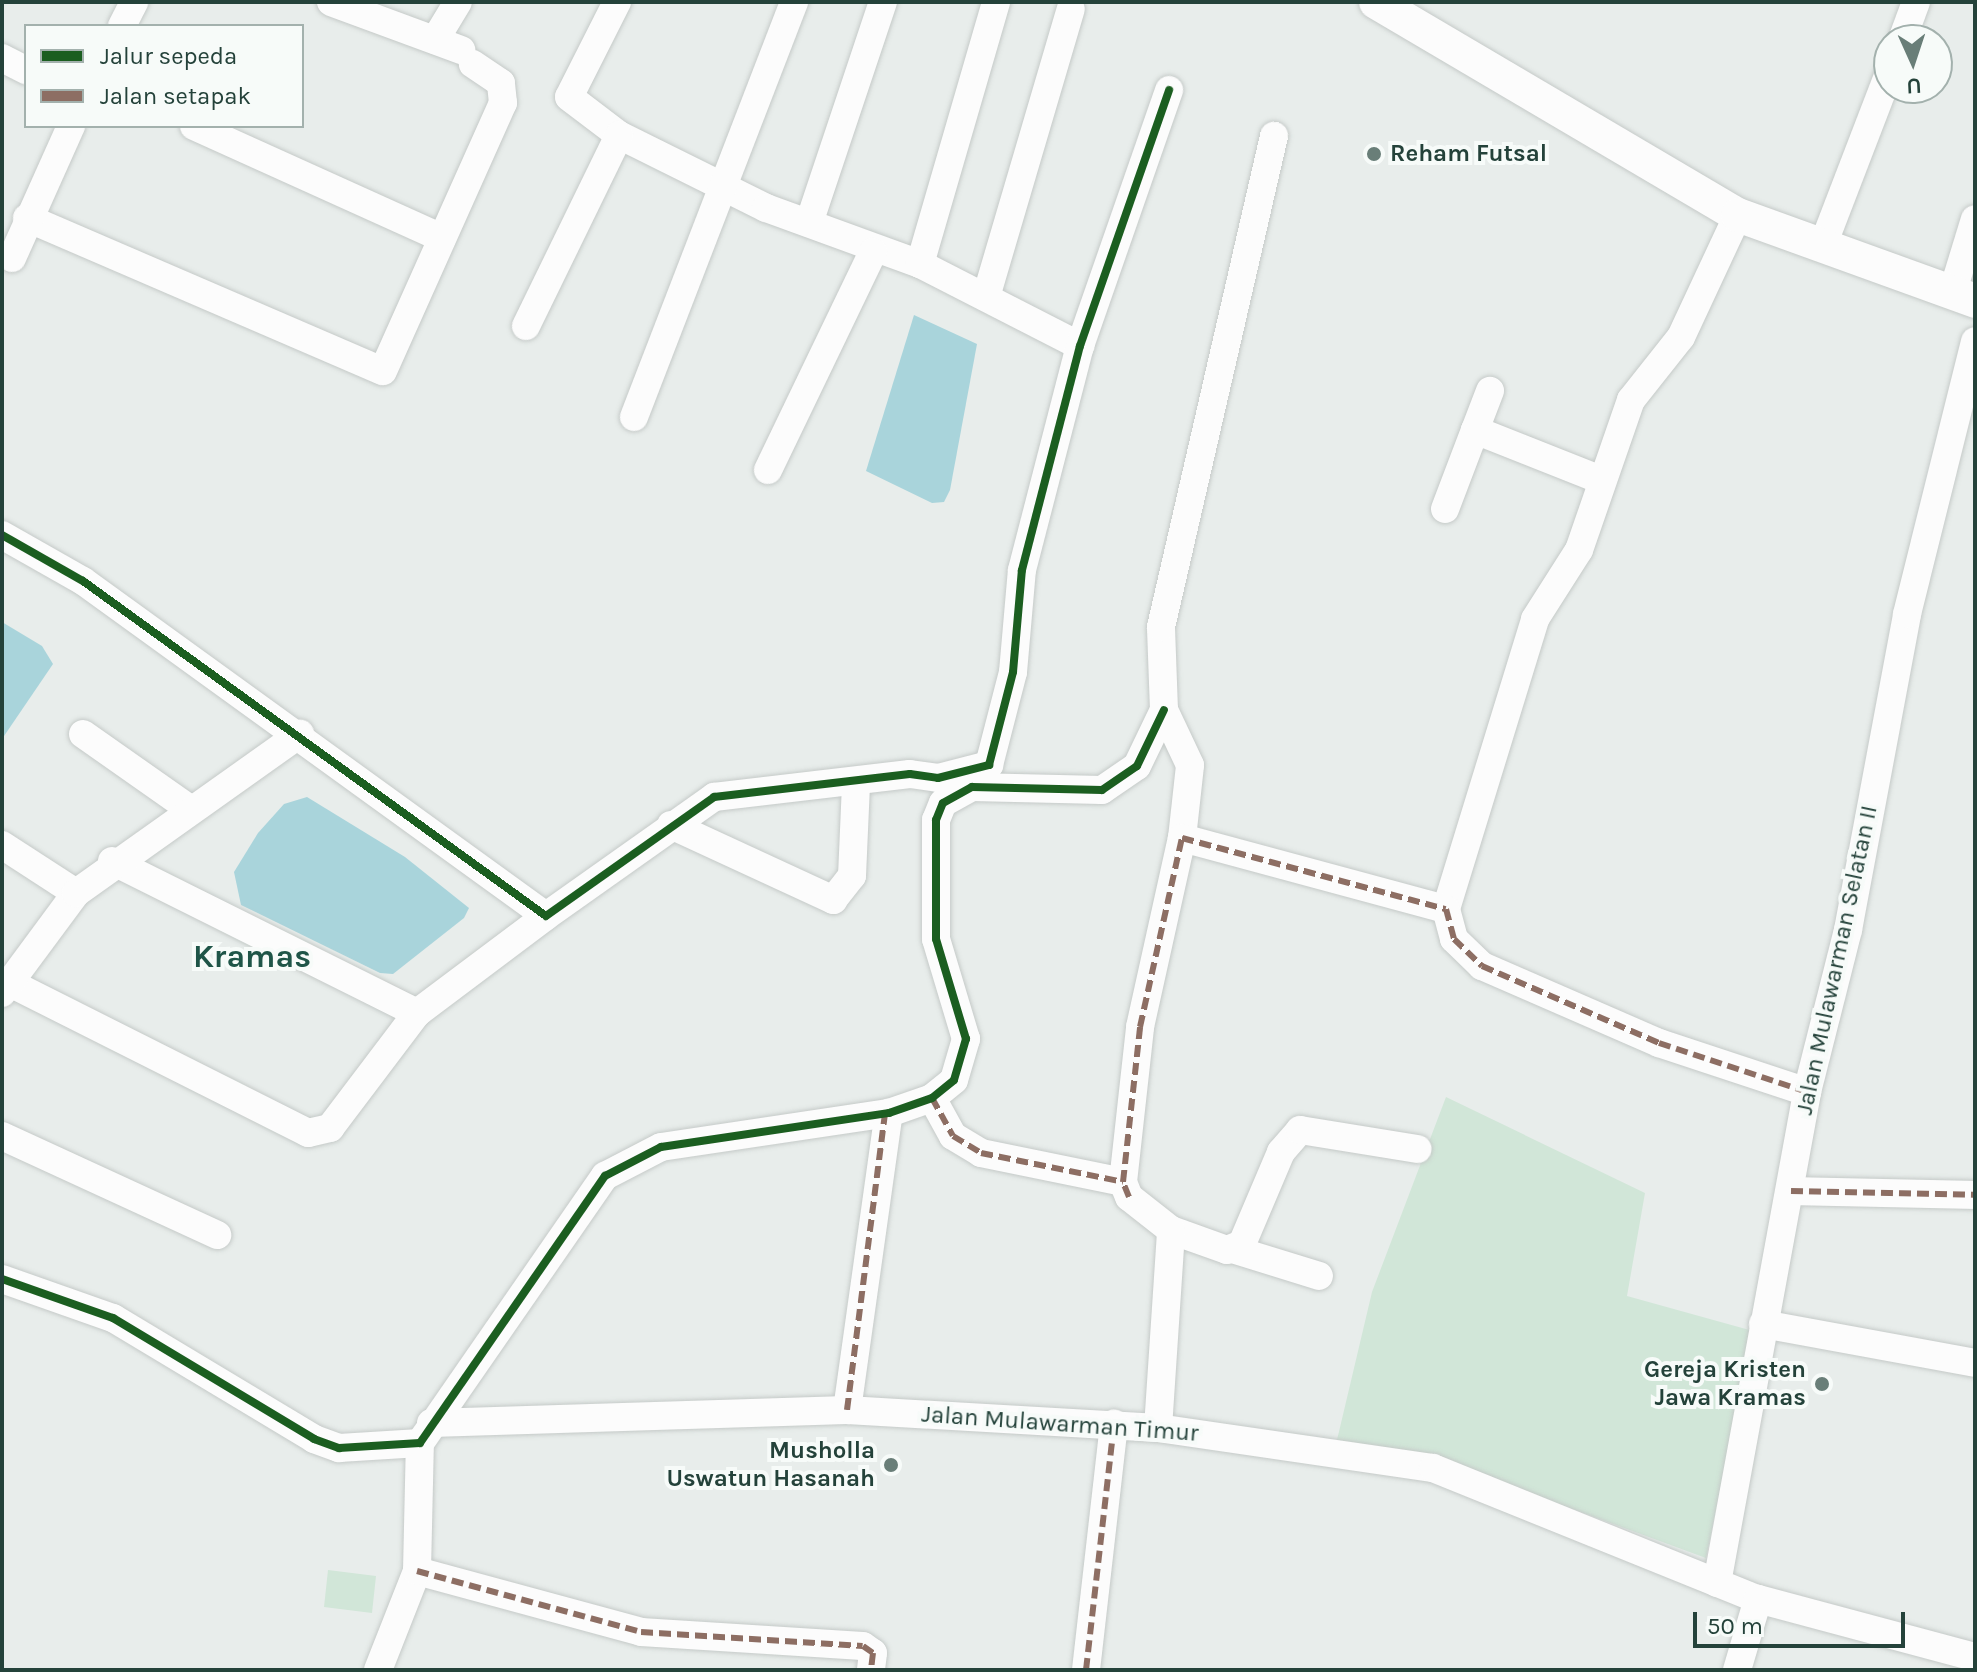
<!DOCTYPE html>
<html>
<head>
<meta charset="utf-8">
<style>
  body { margin:0 }
  #map { position:relative; width:1977px; height:1672px; overflow:hidden; background:#e8edeb; font-family:Karla,sans-serif }
  div>[style] { position:absolute }
  .green>* { inset:0; background:#d1e6d8 }
  .water>* { inset:0; background:#a9d4db }
  .roads { filter:drop-shadow(0 0 2px #c5cac8) drop-shadow(0 0 2px #c5cac8) }
  .minor>* { height:28px; margin:-14px; padding:0 14px; transform-origin:14px; border-radius:14px; background:#fcfcfc }
  .tertiary>* { height:34px; margin:-17px; padding:0 17px; transform-origin:17px; border-radius:17px; background:#fcfcfc }
  .quiet>* { height:6px; margin-top:-3px; transform-origin:0; background:repeating-linear-gradient(90deg,#8d6e63 0 12px,transparent 0 18px) }
  .cycleway>* { height:8px; margin:-4px; padding:0 4px; transform-origin:4px; border-radius:4px; background:#1b5e20 }
  .dots>* { width:22px; height:22px; translate:-50% -50%; box-sizing:border-box; border:4px solid #f7fbf9; border-radius:50% }
  span { translate:-50% -50%; white-space:nowrap; text-align:center; line-height:1.15; -webkit-text-stroke:8px #f7fbf9; paint-order:stroke }
  .poi-label { font-size:24px; color:#24423a; font-weight:700 }
  .left { translate:0 -50%; text-align:left }
  .right { translate:-100% -50%; text-align:right }
  .street-label { font-size:24px; color:#24423a }
  .district-label { font-size:32px; color:#1f5548; font-weight:700 }
  .frame { position:absolute; inset:0; border:4px solid #24423a; pointer-events:none }
  .legend { position:absolute; left:24px; top:24px; width:280px; height:104px; box-sizing:border-box; background:#f7fbf9; border:2px solid #a3b1ad; margin:0; padding:10px 14px; list-style:none; font-size:24px; color:#24423a }
  .legend li { display:flex; align-items:center; gap:16px; height:40px }
  .legend b { width:40px; border:2px solid #a3b1ad }
  .north { position:absolute; left:1873px; top:24px; width:80px; height:80px; box-sizing:border-box; background:#f7fbf9; border:2px solid #a3b1ad; border-radius:50%; rotate:177deg; font-size:22px; font-weight:700; line-height:32px; text-align:center; color:#24423a }
  .north::after { content:''; display:block; margin:auto; width:28px; height:36px; background:#697e78; clip-path:polygon(50% 0,100% 100%,50% 72%,0 100%) }
  .scale { position:absolute; left:1693px; top:1612px; width:212px; height:36px; box-sizing:border-box; border:4px solid #24423a; border-top:0; padding-left:10px; font-size:24px; line-height:28px; white-space:nowrap; color:#24423a; -webkit-text-stroke:6px #f7fbf9; paint-order:stroke }
</style>
</head>
<body>
<div id="map">
  <div class="green">
    <div style="clip-path:polygon(1446px 1097px,1645px 1193px,1627px 1296px,1753px 1331px,1706px 1558px,1461px 1468px,1337px 1440px,1372px 1292px)"></div>
    <div style="clip-path:polygon(328px 1570px,376px 1576px,372px 1613px,324px 1607px)"></div>
  </div>
  <div class="water">
    <div style="clip-path:polygon(914px 315px,977px 344px,950px 490px,944px 502px,932px 503px,866px 471px)"></div>
    <div style="clip-path:polygon(2px 622px,42px 646px,53px 664px,2px 739px)"></div>
    <div style="clip-path:polygon(307px 797px,405px 857px,469px 908px,464px 918px,393px 974px,380px 973px,241px 905px,234px 872px,258px 833px,284px 804px)"></div>
  </div>
  <div class="roads">
    <div class="minor">
      <div style="left:331px;top:2px;width:139px;rotate:20.3deg"></div>
      <div style="left:617px;top:2px;width:106px;rotate:116.8deg"></div>
      <div style="left:569px;top:97px;width:63px;rotate:37.2deg"></div>
      <div style="left:619px;top:135px;width:164px;rotate:26.4deg"></div>
      <div style="left:766px;top:208px;width:164px;rotate:20deg"></div>
      <div style="left:920px;top:264px;width:180px;rotate:27.1deg"></div>
      <div style="left:122px;top:26px;width:27px;rotate:-63deg"></div>
      <div style="left:435px;top:40px;width:44px;rotate:-58.8deg"></div>
      <div style="left:1902px;top:40px;width:40px;rotate:-69.8deg"></div>
      <div style="left:2px;top:58px;width:27px;rotate:27deg"></div>
      <div style="left:194px;top:126px;width:272px;rotate:24.3deg"></div>
      <div style="left:27px;top:218px;width:387px;rotate:23.3deg"></div>
      <div style="left:383px;top:371px;width:294px;rotate:-65.9deg"></div>
      <div style="left:503px;top:103px;width:20px;rotate:-96deg"></div>
      <div style="left:501px;top:83px;width:34px;rotate:-146deg"></div>
      <div style="left:809px;top:223px;width:233px;rotate:-71.5deg"></div>
      <div style="left:1823px;top:245px;width:184px;rotate:-69deg"></div>
      <div style="left:12px;top:258px;width:145px;rotate:-65.9deg"></div>
      <div style="left:920px;top:264px;width:273px;rotate:-73.8deg"></div>
      <div style="left:1952px;top:294px;width:78px;rotate:-73deg"></div>
      <div style="left:986px;top:297px;width:300px;rotate:-73.6deg"></div>
      <div style="left:526px;top:326px;width:212px;rotate:-64deg"></div>
      <div style="left:634px;top:417px;width:445px;rotate:-68.9deg"></div>
      <div style="left:1475px;top:430px;width:42px;rotate:-69deg"></div>
      <div style="left:768px;top:470px;width:242px;rotate:-64.3deg"></div>
      <div style="left:1445px;top:509px;width:85px;rotate:-69.2deg"></div>
      <div style="left:1475px;top:430px;width:133px;rotate:21.6deg"></div>
      <div style="left:2px;top:535px;width:93px;rotate:29.6deg"></div>
      <div style="left:83px;top:581px;width:571px;rotate:35.89deg"></div>
      <div style="left:546px;top:916px;width:206px;rotate:-35.3deg"></div>
      <div style="left:714px;top:797px;width:197px;rotate:-6.7deg"></div>
      <div style="left:910px;top:774px;width:28px;rotate:8deg"></div>
      <div style="left:938px;top:778px;width:53px;rotate:-14.3deg"></div>
      <div style="left:989px;top:765px;width:96px;rotate:-75.5deg"></div>
      <div style="left:1013px;top:672px;width:102px;rotate:-85deg"></div>
      <div style="left:1022px;top:570px;width:231px;rotate:-75.5deg"></div>
      <div style="left:1080px;top:346px;width:271px;rotate:-70.8deg"></div>
      <div style="left:83px;top:734px;width:127px;rotate:35.1deg"></div>
      <div style="left:671px;top:825px;width:179px;rotate:24.8deg"></div>
      <div style="left:833px;top:900px;width:31px;rotate:-52deg"></div>
      <div style="left:852px;top:876px;width:91px;rotate:-87.5deg"></div>
      <div style="left:1182px;top:838px;width:73px;rotate:-83.7deg"></div>
      <div style="left:1190px;top:765px;width:61px;rotate:-115.3deg"></div>
      <div style="left:1164px;top:710px;width:83px;rotate:-92.1deg"></div>
      <div style="left:1161px;top:627px;width:504px;rotate:-77.04deg"></div>
      <div style="left:2px;top:845px;width:88px;rotate:33deg"></div>
      <div style="left:112px;top:861px;width:341px;rotate:26.5deg"></div>
      <div style="left:417px;top:1013px;width:161px;rotate:-36.9deg"></div>
      <div style="left:1446px;top:909px;width:303px;rotate:-72.9deg"></div>
      <div style="left:1535px;top:619px;width:82px;rotate:-57.5deg"></div>
      <div style="left:1579px;top:550px;width:159px;rotate:-70.9deg"></div>
      <div style="left:1631px;top:400px;width:80px;rotate:-51.6deg"></div>
      <div style="left:1681px;top:337px;width:135px;rotate:-65deg"></div>
      <div style="left:1446px;top:909px;width:31px;rotate:75deg"></div>
      <div style="left:1454px;top:939px;width:39px;rotate:44deg"></div>
      <div style="left:1482px;top:966px;width:193px;rotate:23.5deg"></div>
      <div style="left:1659px;top:1043px;width:156px;rotate:18.3deg"></div>
      <div style="left:8px;top:982px;width:336px;rotate:26.7deg"></div>
      <div style="left:308px;top:1133px;width:23px;rotate:-13deg"></div>
      <div style="left:330px;top:1128px;width:144px;rotate:-52.9deg"></div>
      <div style="left:2px;top:993px;width:124px;rotate:-53.5deg"></div>
      <div style="left:76px;top:893px;width:275px;rotate:-35.4deg"></div>
      <div style="left:932px;top:1098px;width:43px;rotate:61.1deg"></div>
      <div style="left:953px;top:1136px;width:33px;rotate:31deg"></div>
      <div style="left:981px;top:1153px;width:145px;rotate:11.5deg"></div>
      <div style="left:2px;top:1136px;width:237px;rotate:24.7deg"></div>
      <div style="left:1791px;top:1191px;width:184px;rotate:1.2deg"></div>
      <div style="left:1171px;top:1230px;width:59px;rotate:19.7deg"></div>
      <div style="left:1227px;top:1250px;width:16px;rotate:-22deg"></div>
      <div style="left:1242px;top:1244px;width:100px;rotate:-67deg"></div>
      <div style="left:1281px;top:1152px;width:29px;rotate:-49deg"></div>
      <div style="left:1300px;top:1130px;width:119px;rotate:9.2deg"></div>
      <div style="left:1232px;top:1249px;width:91px;rotate:17.2deg"></div>
      <div style="left:2px;top:1279px;width:118px;rotate:19.4deg"></div>
      <div style="left:113px;top:1318px;width:235px;rotate:31deg"></div>
      <div style="left:314px;top:1439px;width:27px;rotate:20deg"></div>
      <div style="left:339px;top:1448px;width:81px;rotate:-3.5deg"></div>
      <div style="left:420px;top:1443px;width:325px;rotate:-55.3deg"></div>
      <div style="left:605px;top:1176px;width:63px;rotate:-27.4deg"></div>
      <div style="left:661px;top:1147px;width:231px;rotate:-8.5deg"></div>
      <div style="left:889px;top:1113px;width:46px;rotate:-19.2deg"></div>
      <div style="left:932px;top:1098px;width:28px;rotate:-39deg"></div>
      <div style="left:954px;top:1080px;width:43px;rotate:-73.7deg"></div>
      <div style="left:966px;top:1039px;width:104px;rotate:-106.7deg"></div>
      <div style="left:936px;top:939px;width:119px;rotate:-90deg"></div>
      <div style="left:936px;top:820px;width:18px;rotate:-68deg"></div>
      <div style="left:943px;top:803px;width:33px;rotate:-29deg"></div>
      <div style="left:972px;top:787px;width:130px;rotate:1.3deg"></div>
      <div style="left:1102px;top:790px;width:42px;rotate:-34.4deg"></div>
      <div style="left:1137px;top:766px;width:62px;rotate:-64.3deg"></div>
      <div style="left:1763px;top:1324px;width:216px;rotate:10.4deg"></div>
      <div style="left:847px;top:1410px;width:300px;rotate:-82deg"></div>
      <div style="left:431px;top:1423px;width:416px;rotate:-1.8deg"></div>
      <div style="left:847px;top:1410px;width:312px;rotate:3.3deg"></div>
      <div style="left:1158px;top:1428px;width:278px;rotate:8.3deg"></div>
      <div style="left:1433px;top:1468px;width:350px;rotate:22deg"></div>
      <div style="left:1758px;top:1599px;width:225px;rotate:15deg"></div>
      <div style="left:1158px;top:1428px;width:198px;rotate:-86.2deg"></div>
      <div style="left:1171px;top:1230px;width:53px;rotate:-141.8deg"></div>
      <div style="left:1129px;top:1197px;width:16px;rotate:-112deg"></div>
      <div style="left:1123px;top:1182px;width:156px;rotate:-83.7deg"></div>
      <div style="left:1140px;top:1027px;width:194px;rotate:-77.5deg"></div>
      <div style="left:1182px;top:838px;width:273px;rotate:15.1deg"></div>
      <div style="left:417px;top:1571px;width:232px;rotate:15.2deg"></div>
      <div style="left:641px;top:1632px;width:222px;rotate:3.6deg"></div>
      <div style="left:863px;top:1646px;width:12px;rotate:35deg"></div>
      <div style="left:873px;top:1653px;width:17px;rotate:97deg"></div>
      <div style="left:1717px;top:1583px;width:499px;rotate:-79.6deg"></div>
      <div style="left:1807px;top:1092px;width:167px;rotate:-75.8deg"></div>
      <div style="left:1848px;top:930px;width:321px;rotate:-79.4deg"></div>
      <div style="left:1907px;top:614px;width:281px;rotate:-76deg"></div>
      <div style="left:378px;top:1670px;width:106px;rotate:-68.5deg"></div>
      <div style="left:417px;top:1571px;width:128px;rotate:-88.7deg"></div>
      <div style="left:1086px;top:1670px;width:248px;rotate:-83.5deg"></div>
      <div style="left:1737px;top:1670px;width:74px;rotate:-73.5deg"></div>
    </div>
    <div class="tertiary">
      <div style="left:1376px;top:2px;width:420px;rotate:30.5deg"></div>
      <div style="left:1738px;top:215px;width:252px;rotate:19.9deg"></div>
    </div>
  </div>
  <div class="quiet">
    <div style="left:932px;top:1098px;width:43px;rotate:61.1deg"></div>
    <div style="left:953px;top:1136px;width:33px;rotate:31deg"></div>
    <div style="left:981px;top:1153px;width:145px;rotate:11.5deg"></div>
    <div style="left:1791px;top:1191px;width:184px;rotate:1.2deg"></div>
    <div style="left:1129px;top:1197px;width:16px;rotate:-112deg"></div>
    <div style="left:1123px;top:1182px;width:156px;rotate:-83.7deg"></div>
    <div style="left:1140px;top:1027px;width:194px;rotate:-77.5deg"></div>
    <div style="left:1182px;top:838px;width:273px;rotate:15.1deg"></div>
    <div style="left:1446px;top:909px;width:31px;rotate:75deg"></div>
    <div style="left:1454px;top:939px;width:39px;rotate:44deg"></div>
    <div style="left:1482px;top:966px;width:193px;rotate:23.5deg"></div>
    <div style="left:1659px;top:1043px;width:156px;rotate:18.3deg"></div>
    <div style="left:847px;top:1410px;width:298px;rotate:-82.7deg"></div>
    <div style="left:417px;top:1571px;width:232px;rotate:15.2deg"></div>
    <div style="left:641px;top:1632px;width:222px;rotate:3.6deg"></div>
    <div style="left:863px;top:1646px;width:12px;rotate:35deg"></div>
    <div style="left:873px;top:1653px;width:17px;rotate:97deg"></div>
    <div style="left:1086px;top:1670px;width:248px;rotate:-83.5deg"></div>
  </div>
  <div class="cycleway">
    <div style="left:2px;top:535px;width:93px;rotate:29.6deg"></div>
    <div style="left:83px;top:581px;width:571px;rotate:35.89deg"></div>
    <div style="left:546px;top:916px;width:206px;rotate:-35.3deg"></div>
    <div style="left:714px;top:797px;width:197px;rotate:-6.7deg"></div>
    <div style="left:910px;top:774px;width:28px;rotate:8deg"></div>
    <div style="left:938px;top:778px;width:53px;rotate:-14.3deg"></div>
    <div style="left:989px;top:765px;width:96px;rotate:-75.5deg"></div>
    <div style="left:1013px;top:672px;width:102px;rotate:-85deg"></div>
    <div style="left:1022px;top:570px;width:231px;rotate:-75.5deg"></div>
    <div style="left:1080px;top:346px;width:271px;rotate:-70.8deg"></div>
    <div style="left:2px;top:1279px;width:118px;rotate:19.4deg"></div>
    <div style="left:113px;top:1318px;width:235px;rotate:31deg"></div>
    <div style="left:314px;top:1439px;width:27px;rotate:20deg"></div>
    <div style="left:339px;top:1448px;width:81px;rotate:-3.5deg"></div>
    <div style="left:420px;top:1443px;width:325px;rotate:-55.3deg"></div>
    <div style="left:605px;top:1176px;width:63px;rotate:-27.4deg"></div>
    <div style="left:661px;top:1147px;width:231px;rotate:-8.5deg"></div>
    <div style="left:889px;top:1113px;width:46px;rotate:-19.2deg"></div>
    <div style="left:932px;top:1098px;width:28px;rotate:-39deg"></div>
    <div style="left:954px;top:1080px;width:43px;rotate:-73.7deg"></div>
    <div style="left:966px;top:1039px;width:104px;rotate:-106.7deg"></div>
    <div style="left:936px;top:939px;width:119px;rotate:-90deg"></div>
    <div style="left:936px;top:820px;width:18px;rotate:-68deg"></div>
    <div style="left:943px;top:803px;width:33px;rotate:-29deg"></div>
    <div style="left:972px;top:787px;width:130px;rotate:1.3deg"></div>
    <div style="left:1102px;top:790px;width:42px;rotate:-34.4deg"></div>
    <div style="left:1137px;top:766px;width:62px;rotate:-64.3deg"></div>
  </div>
  <div class="dots">
    <div style="left:1374px;top:154px;background:#697e78"></div>
    <div style="left:1822px;top:1384px;background:#697e78"></div>
    <div style="left:891px;top:1465px;background:#697e78"></div>
  </div>
  <div class="poi-label">
    <span class="left" style="left:1390px;top:154px">Reham Futsal</span>
    <span class="right" style="left:1806px;top:1384px">Gereja Kristen<br>Jawa Kramas</span>
    <span class="right" style="left:875px;top:1465px">Musholla<br>Uswatun Hasanah</span>
  </div>
  <div class="street-label">
    <span style="left:1837px;top:960px;rotate:-78deg">Jalan Mulawarman Selatan II</span>
    <span style="left:1060px;top:1424px;rotate:4deg">Jalan Mulawarman Timur</span>
  </div>
  <div class="district-label">
    <span style="left:252px;top:957px">Kramas</span>
  </div>
  <div class="frame"></div>
  <ul class="legend">
  <li><b style="height:10px;background:#1b5e20"></b>Jalur sepeda</li>
  <li><b style="height:10px;background:#8d6e63"></b>Jalan setapak</li>
  </ul>
  <div class="north">U</div>
  <div class="scale">50 m</div>
</div>
</body>
</html>
